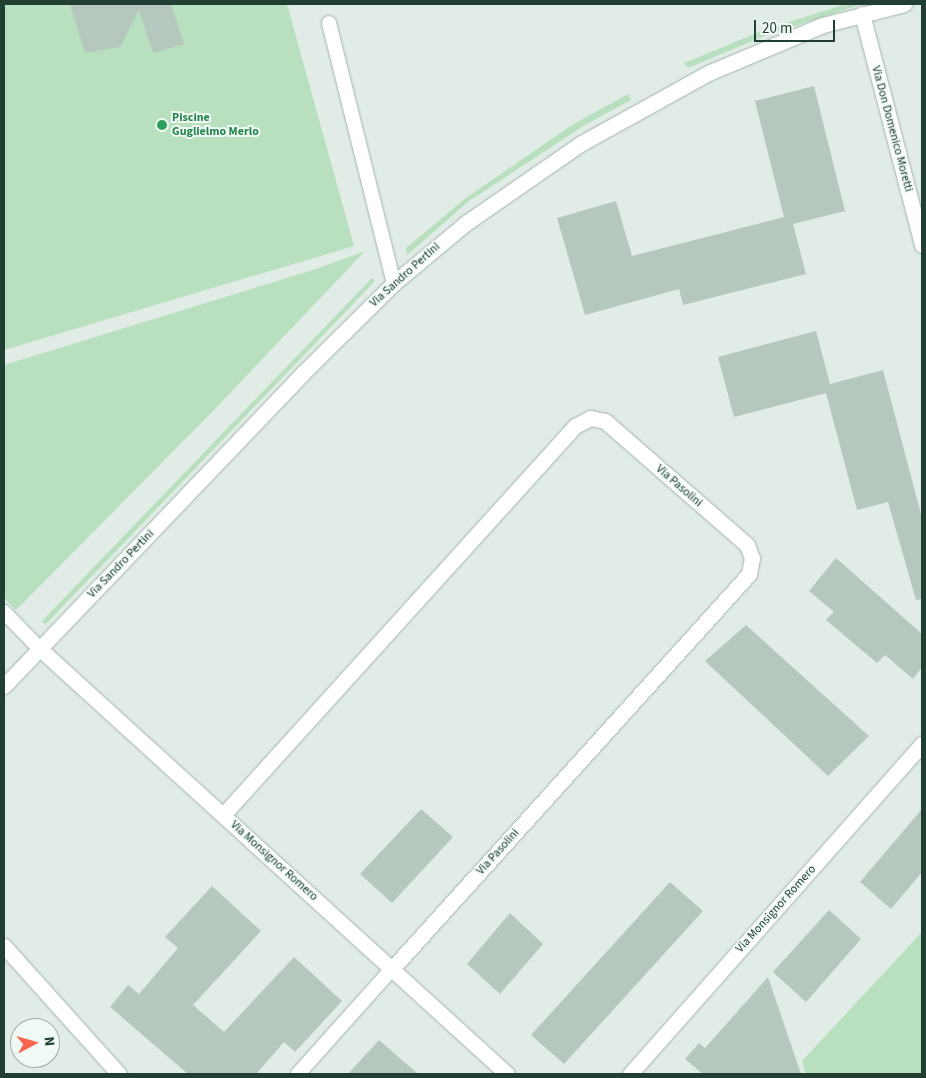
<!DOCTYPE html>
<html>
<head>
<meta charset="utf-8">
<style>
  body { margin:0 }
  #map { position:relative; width:926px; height:1078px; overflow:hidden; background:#e1ece6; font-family:"Source Sans 3",sans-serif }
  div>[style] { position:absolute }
  .green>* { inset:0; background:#b8dfbe }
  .building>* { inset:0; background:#b6c7be }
  .roads { filter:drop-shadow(0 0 1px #a3b4ac) drop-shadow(0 0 1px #a3b4ac) }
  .service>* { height:14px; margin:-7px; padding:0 7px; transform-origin:7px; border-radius:7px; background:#fff }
  .minor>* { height:15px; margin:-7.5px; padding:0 7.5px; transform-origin:7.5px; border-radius:7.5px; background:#fff }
  .dots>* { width:14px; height:14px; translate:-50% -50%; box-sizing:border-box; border:2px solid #f1f9f4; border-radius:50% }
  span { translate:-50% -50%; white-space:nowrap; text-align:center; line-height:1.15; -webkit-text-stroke:4px #f1f9f4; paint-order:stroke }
  .leisure-label { font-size:12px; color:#27864d; font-weight:700 }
  .left { translate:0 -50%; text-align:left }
  .street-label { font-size:12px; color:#203e32 }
  .frame { position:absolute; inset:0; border:5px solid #203e32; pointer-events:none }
  .north { position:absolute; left:10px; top:1018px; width:50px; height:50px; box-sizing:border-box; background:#f1f9f4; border:1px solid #9daea6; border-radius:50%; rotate:84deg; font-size:14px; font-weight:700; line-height:20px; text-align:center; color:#203e32 }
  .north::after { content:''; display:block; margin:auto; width:18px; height:22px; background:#fa6551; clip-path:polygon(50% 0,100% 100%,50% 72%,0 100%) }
  .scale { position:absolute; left:754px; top:20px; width:81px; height:22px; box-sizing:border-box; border:2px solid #203e32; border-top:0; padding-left:6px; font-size:15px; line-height:18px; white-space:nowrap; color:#203e32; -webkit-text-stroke:4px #f1f9f4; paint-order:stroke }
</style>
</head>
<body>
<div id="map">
  <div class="green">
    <div style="clip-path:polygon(4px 4px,287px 4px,354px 246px,4px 350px)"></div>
    <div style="clip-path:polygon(846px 4px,862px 4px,762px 37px,688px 68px,684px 63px,764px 30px)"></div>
    <div style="clip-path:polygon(628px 94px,631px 100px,585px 125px,469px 201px,407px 255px,406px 248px,466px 198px,572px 125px)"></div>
    <div style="clip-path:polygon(365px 251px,211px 413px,16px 610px,4px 598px,4px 365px,316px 269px)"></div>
    <div style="clip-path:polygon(372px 278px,375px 281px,45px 625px,42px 621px)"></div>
    <div style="clip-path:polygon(922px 932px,922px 1074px,806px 1074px,802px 1061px)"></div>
  </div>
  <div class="building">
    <div style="clip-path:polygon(70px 4px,171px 4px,184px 44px,153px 53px,139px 10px,120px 47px,85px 53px)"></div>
    <div style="clip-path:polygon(814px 86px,845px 211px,793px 224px,806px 274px,683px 305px,679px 289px,585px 315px,557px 218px,616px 201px,632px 256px,784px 217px,755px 101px)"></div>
    <div style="clip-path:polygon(816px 331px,830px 384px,883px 370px,922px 518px,922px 599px,916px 600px,888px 502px,857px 510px,826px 393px,734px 417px,718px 357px)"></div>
    <div style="clip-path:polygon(836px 558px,922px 634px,922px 667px,913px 679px,885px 655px,877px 663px,826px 620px,834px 612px,809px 591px)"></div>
    <div style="clip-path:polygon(746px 625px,869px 736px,828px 776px,705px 661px)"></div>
    <div style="clip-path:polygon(421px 809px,453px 837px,392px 903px,360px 874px)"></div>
    <div style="clip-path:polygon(922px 809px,922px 872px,891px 909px,860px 882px)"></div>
    <div style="clip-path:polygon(670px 882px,703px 911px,564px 1064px,531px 1035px)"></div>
    <div style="clip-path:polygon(212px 886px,261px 931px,193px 1005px,224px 1032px,294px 957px,342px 1001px,295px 1052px,284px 1042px,256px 1074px,188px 1074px,110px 1007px,128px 985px,139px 994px,178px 948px,165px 937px)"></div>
    <div style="clip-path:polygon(829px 910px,861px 939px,806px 1002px,773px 972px)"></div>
    <div style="clip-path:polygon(510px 913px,543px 944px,500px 994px,467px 964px)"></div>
    <div style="clip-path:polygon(768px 977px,801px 1074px,703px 1074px,685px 1059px,699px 1043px,705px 1048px)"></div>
    <div style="clip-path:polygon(379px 1040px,418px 1074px,348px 1074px)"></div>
  </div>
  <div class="roads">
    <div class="service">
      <div style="left:329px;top:23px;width:268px;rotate:76deg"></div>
      <div style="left:4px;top:612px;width:52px;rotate:45.8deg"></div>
      <div style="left:298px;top:1074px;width:138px;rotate:-48.2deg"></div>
    </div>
    <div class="minor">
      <div style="left:862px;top:14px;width:239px;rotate:75.4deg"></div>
      <div style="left:40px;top:649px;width:631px;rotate:42.3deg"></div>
      <div style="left:4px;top:686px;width:433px;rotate:-46.3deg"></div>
      <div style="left:303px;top:373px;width:128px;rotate:-44.7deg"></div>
      <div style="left:394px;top:283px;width:94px;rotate:-39.8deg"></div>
      <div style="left:466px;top:223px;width:139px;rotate:-34.7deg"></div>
      <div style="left:580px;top:144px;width:146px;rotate:-29deg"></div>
      <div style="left:708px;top:73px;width:125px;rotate:-22.7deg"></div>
      <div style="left:823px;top:25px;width:84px;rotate:-14.5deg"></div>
      <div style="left:223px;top:815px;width:525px;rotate:-47.86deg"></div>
      <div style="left:575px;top:426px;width:17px;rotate:-28deg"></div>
      <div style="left:590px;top:418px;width:15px;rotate:11deg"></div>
      <div style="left:605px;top:421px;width:189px;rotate:41.1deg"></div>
      <div style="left:747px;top:545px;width:14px;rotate:69deg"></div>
      <div style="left:752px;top:558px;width:16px;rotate:101deg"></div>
      <div style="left:749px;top:574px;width:535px;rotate:132.12deg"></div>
      <div style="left:4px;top:946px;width:172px;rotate:48.1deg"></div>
      <div style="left:630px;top:1074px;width:441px;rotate:-48.5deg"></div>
    </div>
  </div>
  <div class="dots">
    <div style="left:162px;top:125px;background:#2e9e5b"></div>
  </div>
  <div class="leisure-label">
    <span class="left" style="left:172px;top:125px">Piscine<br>Guglielmo Merlo</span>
  </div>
  <div class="street-label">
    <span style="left:892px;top:129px;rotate:75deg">Via Don Domenico Moretti</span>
    <span style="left:405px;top:275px;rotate:-42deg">Via Sandro Pertini</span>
    <span style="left:679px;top:486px;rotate:41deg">Via Pasolini</span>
    <span style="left:121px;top:564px;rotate:-46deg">Via Sandro Pertini</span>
    <span style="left:498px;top:852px;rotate:-48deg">Via Pasolini</span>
    <span style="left:274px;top:861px;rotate:42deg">Via Monsignor Romero</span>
    <span style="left:776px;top:909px;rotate:-48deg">Via Monsignor Romero</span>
  </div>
  <div class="frame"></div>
  <div class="north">N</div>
  <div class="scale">20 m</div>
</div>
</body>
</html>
